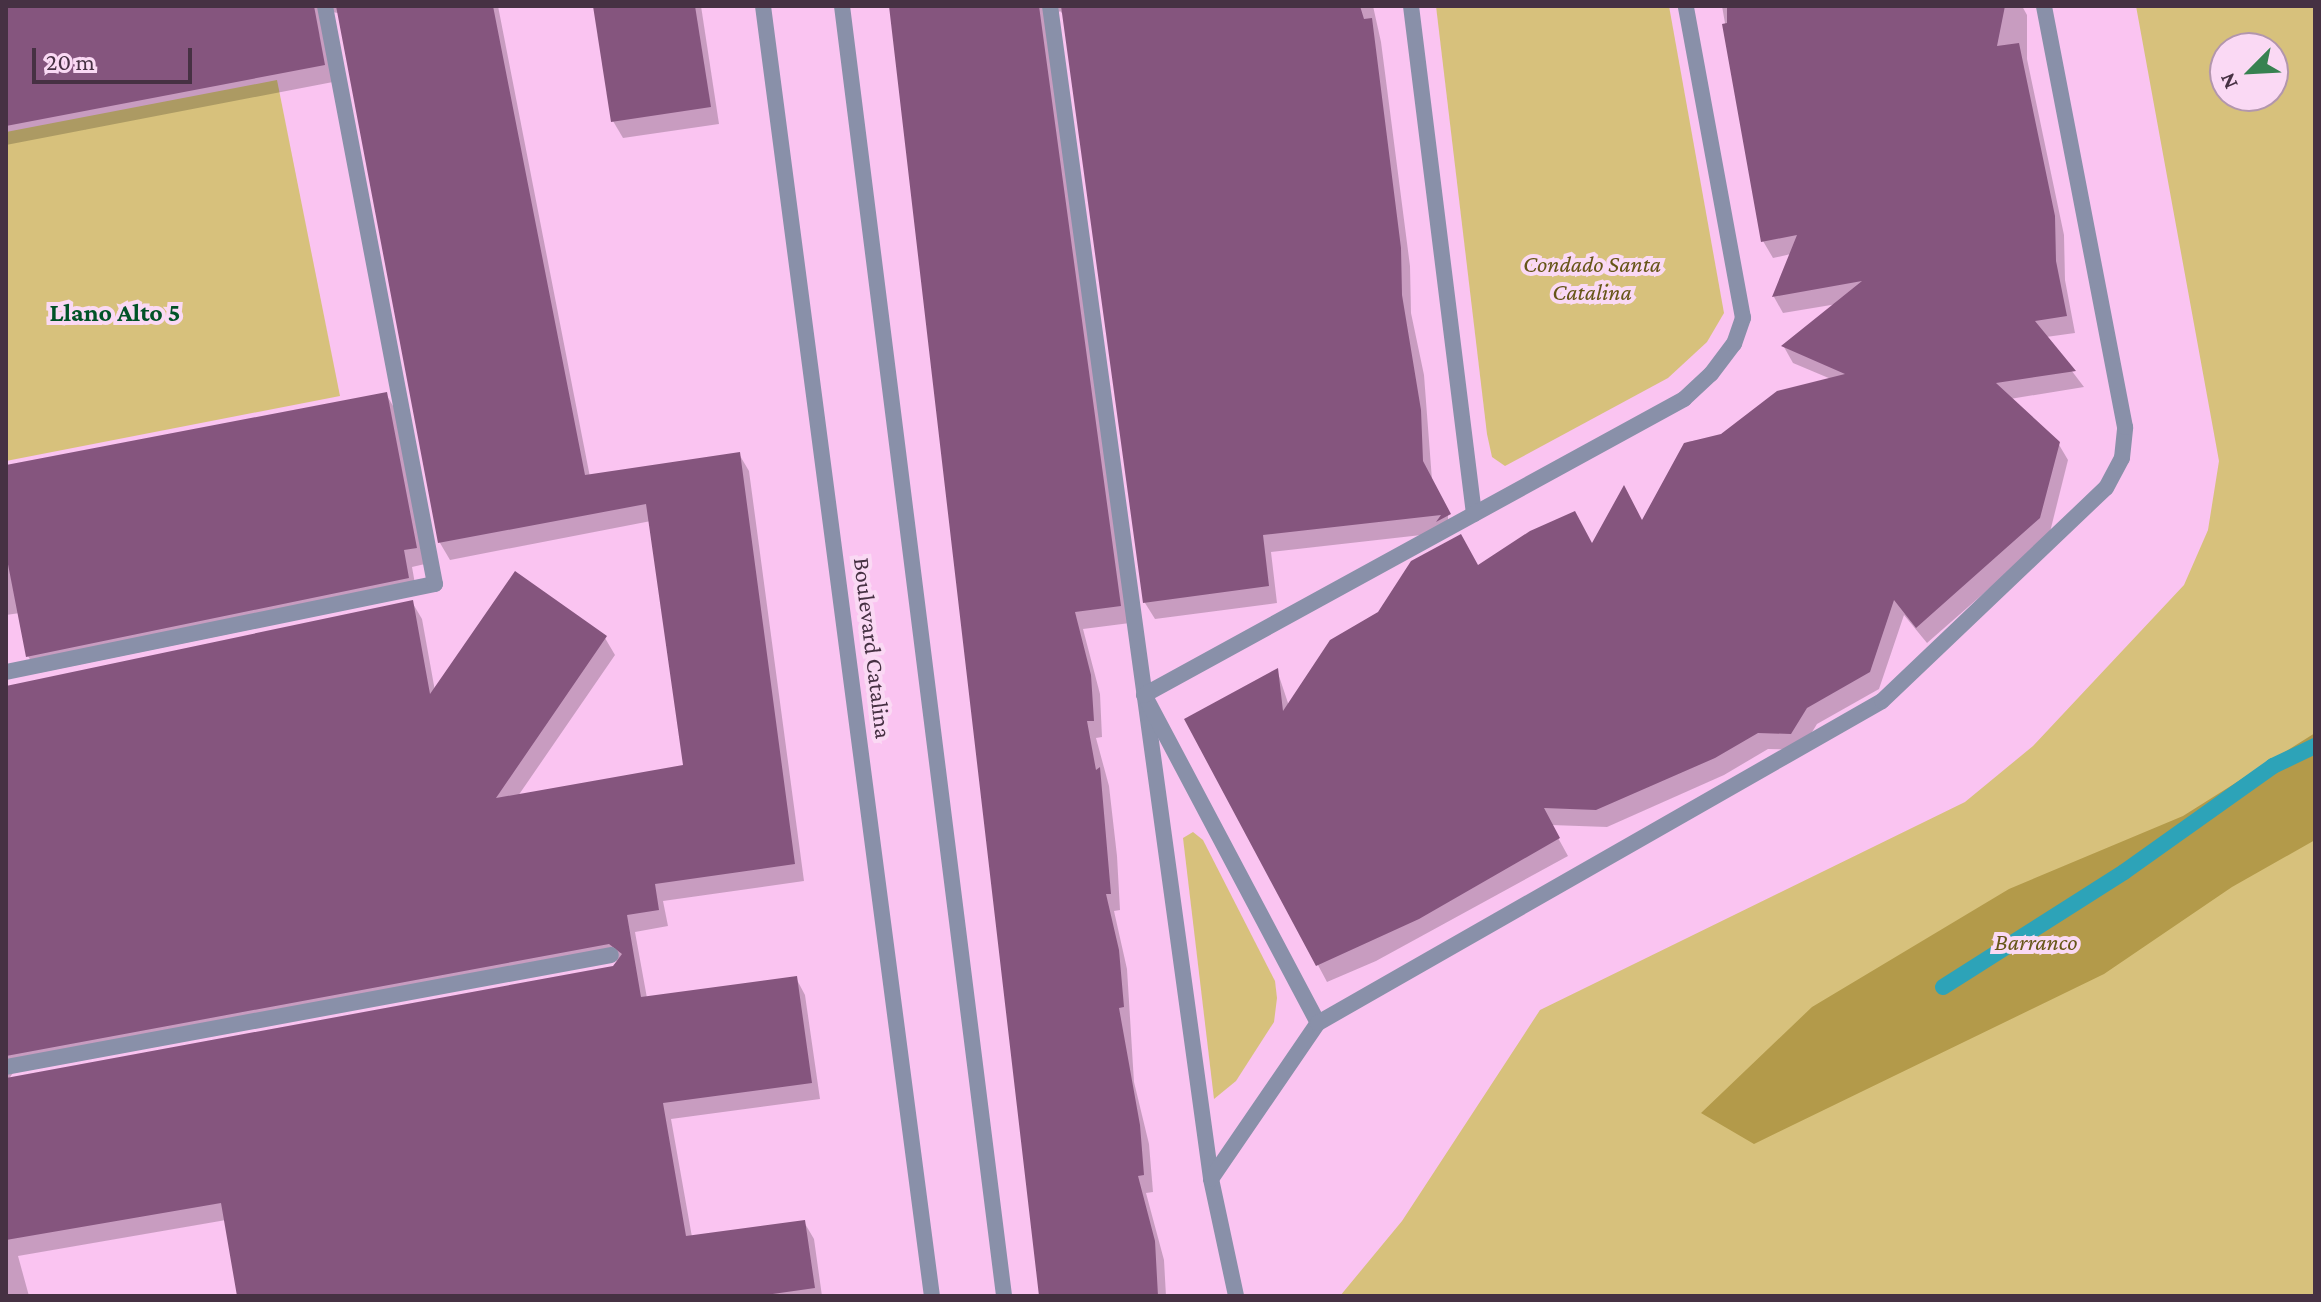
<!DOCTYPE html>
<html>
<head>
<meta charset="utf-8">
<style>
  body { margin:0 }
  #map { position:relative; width:2321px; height:1302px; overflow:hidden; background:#fac4f1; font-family:"Crimson Pro",serif }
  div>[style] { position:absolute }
  .green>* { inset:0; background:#d7c17c }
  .forest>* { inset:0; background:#b39a4a }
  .shadow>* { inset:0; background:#0003 }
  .stream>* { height:16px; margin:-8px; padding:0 8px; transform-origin:8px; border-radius:8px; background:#2da3b8 }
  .building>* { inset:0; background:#85557e }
  .minor>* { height:16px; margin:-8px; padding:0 8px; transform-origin:8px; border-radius:8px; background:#8990a9 }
  .tertiary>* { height:16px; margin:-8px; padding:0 8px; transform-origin:8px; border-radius:8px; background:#8990a9 }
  span { translate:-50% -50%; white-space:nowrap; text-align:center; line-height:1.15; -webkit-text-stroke:8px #fad9f4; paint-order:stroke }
  .park-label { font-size:24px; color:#665518; font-style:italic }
  .street-label { font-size:24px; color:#463143 }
  .neighbourhood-label { font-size:26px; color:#005227; font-weight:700 }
  .frame { position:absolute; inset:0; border:8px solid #463143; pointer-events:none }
  .north { position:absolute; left:2209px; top:32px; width:80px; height:80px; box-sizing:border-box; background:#fad9f4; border:2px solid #b296ad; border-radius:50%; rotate:246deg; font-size:22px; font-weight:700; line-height:32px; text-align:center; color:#463143 }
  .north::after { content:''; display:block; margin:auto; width:28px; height:36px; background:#378251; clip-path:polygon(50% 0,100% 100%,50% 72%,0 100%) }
  .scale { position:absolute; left:32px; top:48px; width:160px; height:36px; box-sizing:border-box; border:4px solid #463143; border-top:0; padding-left:10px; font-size:24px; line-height:28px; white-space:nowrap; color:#463143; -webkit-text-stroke:6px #fad9f4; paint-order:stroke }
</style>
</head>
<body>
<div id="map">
  <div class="green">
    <div style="clip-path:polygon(1436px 6px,1669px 6px,1724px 313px,1707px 342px,1668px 378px,1505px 466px,1492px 457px,1487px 434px)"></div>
    <div style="clip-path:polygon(evenodd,2136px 6px,2315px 6px,2315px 1296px,1340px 1296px,1402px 1221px,1540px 1010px,1965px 802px,2033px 746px,2184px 585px,2208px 530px,2219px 461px,2136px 6px,2225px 48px,2273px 48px,2273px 96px,2225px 96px,2225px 48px)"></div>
    <div style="clip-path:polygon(277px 80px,340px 396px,6px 461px,6px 132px)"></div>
    <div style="clip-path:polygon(1193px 832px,1203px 840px,1275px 981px,1277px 998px,1274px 1022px,1236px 1081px,1214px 1099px,1183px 838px)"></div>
  </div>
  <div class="forest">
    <div style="clip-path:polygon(2315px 733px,2315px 840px,2232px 887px,2104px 974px,1754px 1144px,1701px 1113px,1812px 1007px,2009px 889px,2183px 816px)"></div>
  </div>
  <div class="shadow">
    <div style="clip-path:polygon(evenodd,6px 6px,498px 6px,590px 477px,739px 454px,749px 471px,804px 881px,663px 901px,668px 926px,635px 932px,647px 998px,796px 978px,805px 995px,820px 1099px,671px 1119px,692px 1237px,804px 1222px,814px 1239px,822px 1296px,239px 1296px,226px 1220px,18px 1256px,29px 1296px,6px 1296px,6px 688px,412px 602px,422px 619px,435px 691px,605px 638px,615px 655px,518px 796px,685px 767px,651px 521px,450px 560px,440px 543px,338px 13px,332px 12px,333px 82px,6px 145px,6px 6px,622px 960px,614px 968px,8px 1080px,13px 1073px,622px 960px)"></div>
    <div style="clip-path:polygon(595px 6px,701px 6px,719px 124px,623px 138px,613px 121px)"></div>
    <div style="clip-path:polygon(890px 6px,1373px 6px,1381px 42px,1410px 266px,1411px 313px,1424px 375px,1432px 480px,1448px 512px,1448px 532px,1271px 552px,1277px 603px,1155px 619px,1145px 603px,1063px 14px,1060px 11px,1048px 24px,1130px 623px,1083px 629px,1100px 694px,1102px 737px,1096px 738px,1109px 786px,1117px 856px,1120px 910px,1114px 911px,1127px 969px,1134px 1082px,1149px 1144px,1153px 1192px,1146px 1193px,1164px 1260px,1166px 1296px,1041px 1296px)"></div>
    <div style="clip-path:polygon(1722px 6px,2022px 6px,2027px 15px,2027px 59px,2064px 235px,2065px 280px,2075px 333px,2046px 337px,2084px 387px,2010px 399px,2058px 443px,2068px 460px,2049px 536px,1927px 643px,1904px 615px,1879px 689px,1817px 724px,1801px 750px,1768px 749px,1724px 775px,1607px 827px,1551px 825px,1568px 856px,1376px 961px,1327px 982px,1187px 720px,1277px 670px,1289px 706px,1478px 568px,1592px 546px,1642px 523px,1687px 442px,1721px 436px,1831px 379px,1793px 363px,1784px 347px,1837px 304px,1783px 313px,1774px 297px,1791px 254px,1773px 258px,1763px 241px)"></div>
    <div style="clip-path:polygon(386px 394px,396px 411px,425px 564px,412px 567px,417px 595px,38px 673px,28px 656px,20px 613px,6px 615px,6px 468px)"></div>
  </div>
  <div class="stream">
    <div style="left:1943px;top:987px;width:214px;rotate:-32.4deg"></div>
    <div style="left:2124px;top:872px;width:183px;rotate:-35.4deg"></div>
    <div style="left:2273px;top:766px;width:47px;rotate:-25.5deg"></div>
  </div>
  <div class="building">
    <div style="clip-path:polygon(6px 6px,314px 6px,325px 65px,6px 126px)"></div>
    <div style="clip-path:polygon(336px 6px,493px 6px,585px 475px,740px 452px,795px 864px,655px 884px,659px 910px,627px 915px,641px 997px,797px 976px,812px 1083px,663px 1103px,686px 1236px,805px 1220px,815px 1288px,759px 1296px,237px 1296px,221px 1203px,6px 1240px,6px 1078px,613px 966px,622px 954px,609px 944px,6px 1056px,6px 686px,413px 600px,430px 694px,515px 571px,607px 636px,496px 798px,683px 765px,646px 504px,438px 543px)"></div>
    <div style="clip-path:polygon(593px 6px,695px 6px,711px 107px,611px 122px)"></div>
    <div style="clip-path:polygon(889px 6px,1039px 6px,1121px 606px,1075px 612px,1091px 675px,1094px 721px,1087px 721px,1096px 770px,1100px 767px,1111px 894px,1106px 894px,1119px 950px,1124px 1007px,1119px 1008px,1140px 1125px,1144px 1175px,1138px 1176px,1155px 1241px,1158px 1296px,1039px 1296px)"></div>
    <div style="clip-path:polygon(1061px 6px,1360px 6px,1364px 19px,1372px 18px,1401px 248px,1402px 295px,1421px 410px,1423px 461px,1451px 514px,1436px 522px,1441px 515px,1263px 535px,1269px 586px,1143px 603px)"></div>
    <div style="clip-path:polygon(1727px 6px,2005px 6px,1997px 46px,2019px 43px,2055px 216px,2056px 261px,2067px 316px,2035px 321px,2076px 371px,1996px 383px,2060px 442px,2040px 518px,1916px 628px,1894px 600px,1870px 672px,1807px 708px,1791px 734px,1758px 733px,1715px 758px,1596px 810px,1544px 808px,1560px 838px,1419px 919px,1316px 966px,1184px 719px,1278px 668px,1283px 711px,1330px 640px,1378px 612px,1411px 561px,1461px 534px,1478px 565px,1530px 531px,1575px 511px,1592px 543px,1624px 485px,1642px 520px,1684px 443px,1721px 434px,1777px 391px,1845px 374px,1781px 346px,1862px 281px,1772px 297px,1797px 235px,1761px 242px,1722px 24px,1727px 23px)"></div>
    <div style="clip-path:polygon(387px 392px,417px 548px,404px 550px,409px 578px,26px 657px,6px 554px,6px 465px)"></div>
  </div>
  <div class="minor">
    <div style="left:1050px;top:6px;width:1184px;rotate:82.18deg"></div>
    <div style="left:1211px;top:1179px;width:120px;rotate:77.9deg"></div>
    <div style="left:1411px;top:6px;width:512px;rotate:82.93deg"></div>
    <div style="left:6px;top:672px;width:438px;rotate:-11.6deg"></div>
    <div style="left:435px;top:584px;width:588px;rotate:-100.78deg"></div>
    <div style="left:1318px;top:1023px;width:371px;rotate:-117.9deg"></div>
    <div style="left:1144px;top:695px;width:616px;rotate:-28.73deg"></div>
    <div style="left:1684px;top:399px;width:37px;rotate:-43deg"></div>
    <div style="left:1711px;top:374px;width:38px;rotate:-53deg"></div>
    <div style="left:1734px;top:344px;width:28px;rotate:-71deg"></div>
    <div style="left:1743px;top:318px;width:317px;rotate:-100.4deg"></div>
    <div style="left:6px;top:1067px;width:615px;rotate:-10.49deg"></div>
    <div style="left:1211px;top:1179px;width:189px;rotate:-55.6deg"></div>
    <div style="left:1318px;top:1023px;width:649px;rotate:-29.72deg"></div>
    <div style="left:1882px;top:701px;width:309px;rotate:-43.6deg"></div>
    <div style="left:2106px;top:488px;width:34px;rotate:-62deg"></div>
    <div style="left:2122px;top:458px;width:31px;rotate:-84deg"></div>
    <div style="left:2125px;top:427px;width:429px;rotate:-100.9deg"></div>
  </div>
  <div class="tertiary">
    <div style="left:763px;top:6px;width:1301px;rotate:82.54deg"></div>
    <div style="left:842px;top:6px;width:1300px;rotate:82.84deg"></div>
  </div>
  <div class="park-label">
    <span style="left:1592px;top:278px">Condado Santa<br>Catalina</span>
    <span style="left:2036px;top:942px">Barranco</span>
  </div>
  <div class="street-label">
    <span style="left:873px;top:648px;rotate:83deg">Boulevard Catalina</span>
  </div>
  <div class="neighbourhood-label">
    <span style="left:115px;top:313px">Llano Alto 5</span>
  </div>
  <div class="frame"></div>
  <div class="north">N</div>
  <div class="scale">20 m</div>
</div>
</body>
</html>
